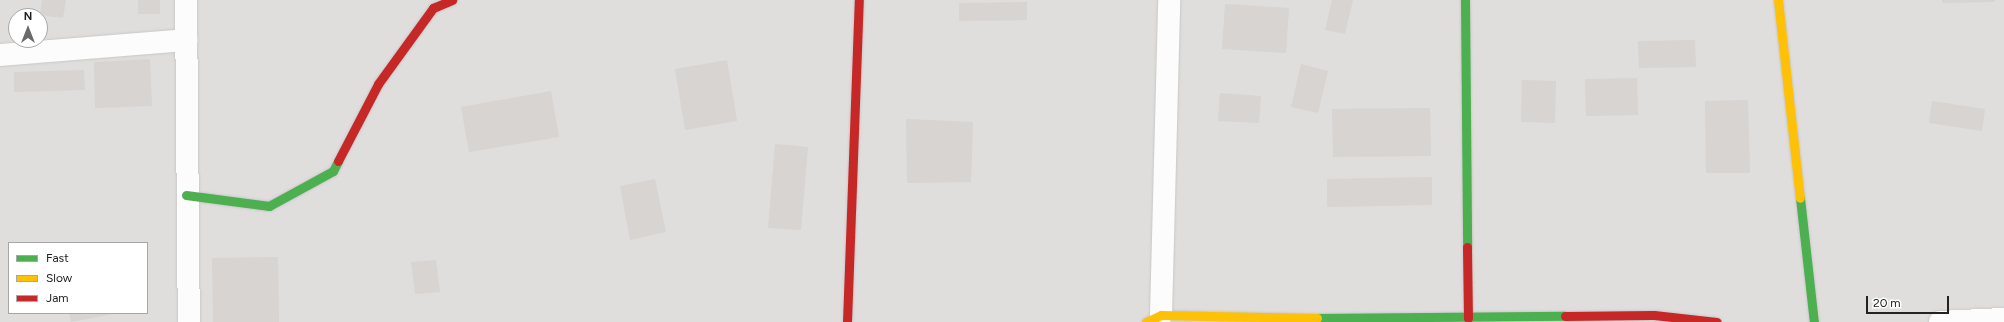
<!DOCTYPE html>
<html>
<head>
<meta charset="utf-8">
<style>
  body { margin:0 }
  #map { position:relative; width:2004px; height:322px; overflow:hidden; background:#f0eeeb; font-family:Figtree,sans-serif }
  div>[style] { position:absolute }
  .residential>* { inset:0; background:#dfdedc }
  .building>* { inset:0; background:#d7d4d2 }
  .roads { filter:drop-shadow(0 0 1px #c9c8c7) drop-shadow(0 0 1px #c9c8c7) }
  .street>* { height:22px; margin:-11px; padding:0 11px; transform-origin:11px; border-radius:11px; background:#fdfcfc }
  .fast>* { height:9px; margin:-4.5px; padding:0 4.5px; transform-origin:4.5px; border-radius:4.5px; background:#4caf50 }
  .slow>* { height:9px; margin:-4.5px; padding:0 4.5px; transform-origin:4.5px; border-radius:4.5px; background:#ffc107 }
  .jam>* { height:9px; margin:-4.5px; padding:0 4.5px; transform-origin:4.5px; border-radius:4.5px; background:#c62828 }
  span { translate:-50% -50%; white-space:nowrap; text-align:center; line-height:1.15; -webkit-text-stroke:3px #fff; paint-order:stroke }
  .legend { position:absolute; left:8px; top:242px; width:140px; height:72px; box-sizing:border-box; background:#fff; border:1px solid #a7a7a7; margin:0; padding:5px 7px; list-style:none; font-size:12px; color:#222 }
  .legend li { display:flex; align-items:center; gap:8px; height:20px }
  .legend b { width:20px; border:1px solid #a7a7a7 }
  .north { position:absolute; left:8px; top:8px; width:40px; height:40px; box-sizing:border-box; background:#fff; border:1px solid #a7a7a7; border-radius:50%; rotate:0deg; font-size:11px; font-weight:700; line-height:16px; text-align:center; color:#222 }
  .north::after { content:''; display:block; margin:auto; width:14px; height:18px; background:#6a6968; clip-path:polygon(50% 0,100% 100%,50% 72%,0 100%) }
  .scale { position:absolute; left:1866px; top:296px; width:83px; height:18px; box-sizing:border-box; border:2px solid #222; border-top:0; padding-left:5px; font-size:12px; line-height:14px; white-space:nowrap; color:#222; -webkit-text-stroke:3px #fff; paint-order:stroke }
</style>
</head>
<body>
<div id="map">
  <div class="residential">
    <div style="clip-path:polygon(evenodd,0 0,2004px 0,2004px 322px,0 322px,0 0,16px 16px,40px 16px,40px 40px,16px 40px,16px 16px,0 0,9px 243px,147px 243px,147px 313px,9px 313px,9px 243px)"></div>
  </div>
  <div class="building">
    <div style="clip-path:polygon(42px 0,66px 0,63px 18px,40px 15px)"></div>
    <div style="clip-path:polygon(138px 0,160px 0,160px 14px,138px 14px)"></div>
    <div style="clip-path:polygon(1332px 0,1353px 0,1345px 34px,1325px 30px)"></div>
    <div style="clip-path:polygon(1942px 0,1995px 0,1995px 2px,1942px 3px)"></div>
    <div style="clip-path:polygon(1027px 2px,1027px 20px,959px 21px,959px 3px)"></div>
    <div style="clip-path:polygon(1225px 4px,1289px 8px,1286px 53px,1222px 49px)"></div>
    <div style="clip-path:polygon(1695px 40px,1696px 67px,1639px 68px,1638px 41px)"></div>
    <div style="clip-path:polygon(150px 59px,152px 106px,95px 108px,94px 62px)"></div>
    <div style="clip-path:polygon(727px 60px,737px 121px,685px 130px,675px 69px)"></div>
    <div style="clip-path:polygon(1301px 64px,1328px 71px,1318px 113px,1291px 107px)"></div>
    <div style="clip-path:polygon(84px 70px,85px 90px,14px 92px,14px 72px)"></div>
    <div style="clip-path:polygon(1637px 78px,1638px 115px,1586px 116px,1585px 79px)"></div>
    <div style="clip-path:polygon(1522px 80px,1556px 81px,1555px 123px,1521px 122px)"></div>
    <div style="clip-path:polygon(551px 91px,559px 137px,469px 152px,461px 107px)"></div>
    <div style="clip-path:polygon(1220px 93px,1261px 96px,1259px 123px,1218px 121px)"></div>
    <div style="clip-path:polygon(1748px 100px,1750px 173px,1706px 173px,1705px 101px)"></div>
    <div style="clip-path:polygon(1932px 101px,1985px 109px,1982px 131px,1929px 123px)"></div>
    <div style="clip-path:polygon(1430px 108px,1431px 156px,1333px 157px,1332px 109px)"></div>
    <div style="clip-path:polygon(906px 119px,973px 122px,971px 182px,907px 183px)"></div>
    <div style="clip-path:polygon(775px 144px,808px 147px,801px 230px,768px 228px)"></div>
    <div style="clip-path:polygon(1432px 177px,1432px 205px,1327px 207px,1327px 179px)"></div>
    <div style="clip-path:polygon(655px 179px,666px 232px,630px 240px,620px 186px)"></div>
    <div style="clip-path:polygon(278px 257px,279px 322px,213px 322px,212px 258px)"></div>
    <div style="clip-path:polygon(436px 260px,440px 292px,415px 294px,411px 262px)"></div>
    <div style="clip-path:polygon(69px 313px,113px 313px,113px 314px,71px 322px)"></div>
  </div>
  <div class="roads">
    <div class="street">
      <div style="left:186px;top:0;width:322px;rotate:89.5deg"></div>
      <div style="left:0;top:55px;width:187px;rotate:-4.6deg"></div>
      <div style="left:1161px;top:315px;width:315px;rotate:-88.5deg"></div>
      <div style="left:1940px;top:322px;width:64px;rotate:-2.7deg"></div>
    </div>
    <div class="fast">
      <div style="left:1465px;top:0;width:247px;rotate:89.5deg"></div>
      <div style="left:186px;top:195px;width:84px;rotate:7.5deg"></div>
      <div style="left:269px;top:206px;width:73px;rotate:-28.7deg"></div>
      <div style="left:333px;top:171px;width:11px;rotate:-63deg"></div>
      <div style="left:1800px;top:198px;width:125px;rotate:83.6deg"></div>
      <div style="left:1317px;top:318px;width:248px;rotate:-0.5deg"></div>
    </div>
    <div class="slow">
      <div style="left:1778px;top:0;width:199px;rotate:83.7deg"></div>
      <div style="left:1146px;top:322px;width:17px;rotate:-25deg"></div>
      <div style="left:1161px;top:315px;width:156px;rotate:1.1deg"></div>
    </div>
    <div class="jam">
      <div style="left:338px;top:161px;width:87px;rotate:-62.5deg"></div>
      <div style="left:378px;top:84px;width:94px;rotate:-54.1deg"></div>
      <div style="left:433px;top:8px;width:21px;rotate:-23deg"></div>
      <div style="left:1467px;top:247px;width:71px;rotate:89.2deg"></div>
      <div style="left:1565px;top:316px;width:89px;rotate:-0.6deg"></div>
      <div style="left:1654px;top:315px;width:63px;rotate:6.3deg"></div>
      <div style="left:847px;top:322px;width:322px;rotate:-87.9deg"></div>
    </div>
  </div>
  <ul class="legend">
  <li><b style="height:5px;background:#4caf50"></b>Fast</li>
  <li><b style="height:5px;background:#ffc107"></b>Slow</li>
  <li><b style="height:5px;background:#c62828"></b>Jam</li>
  </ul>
  <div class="north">N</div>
  <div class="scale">20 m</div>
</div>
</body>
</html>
